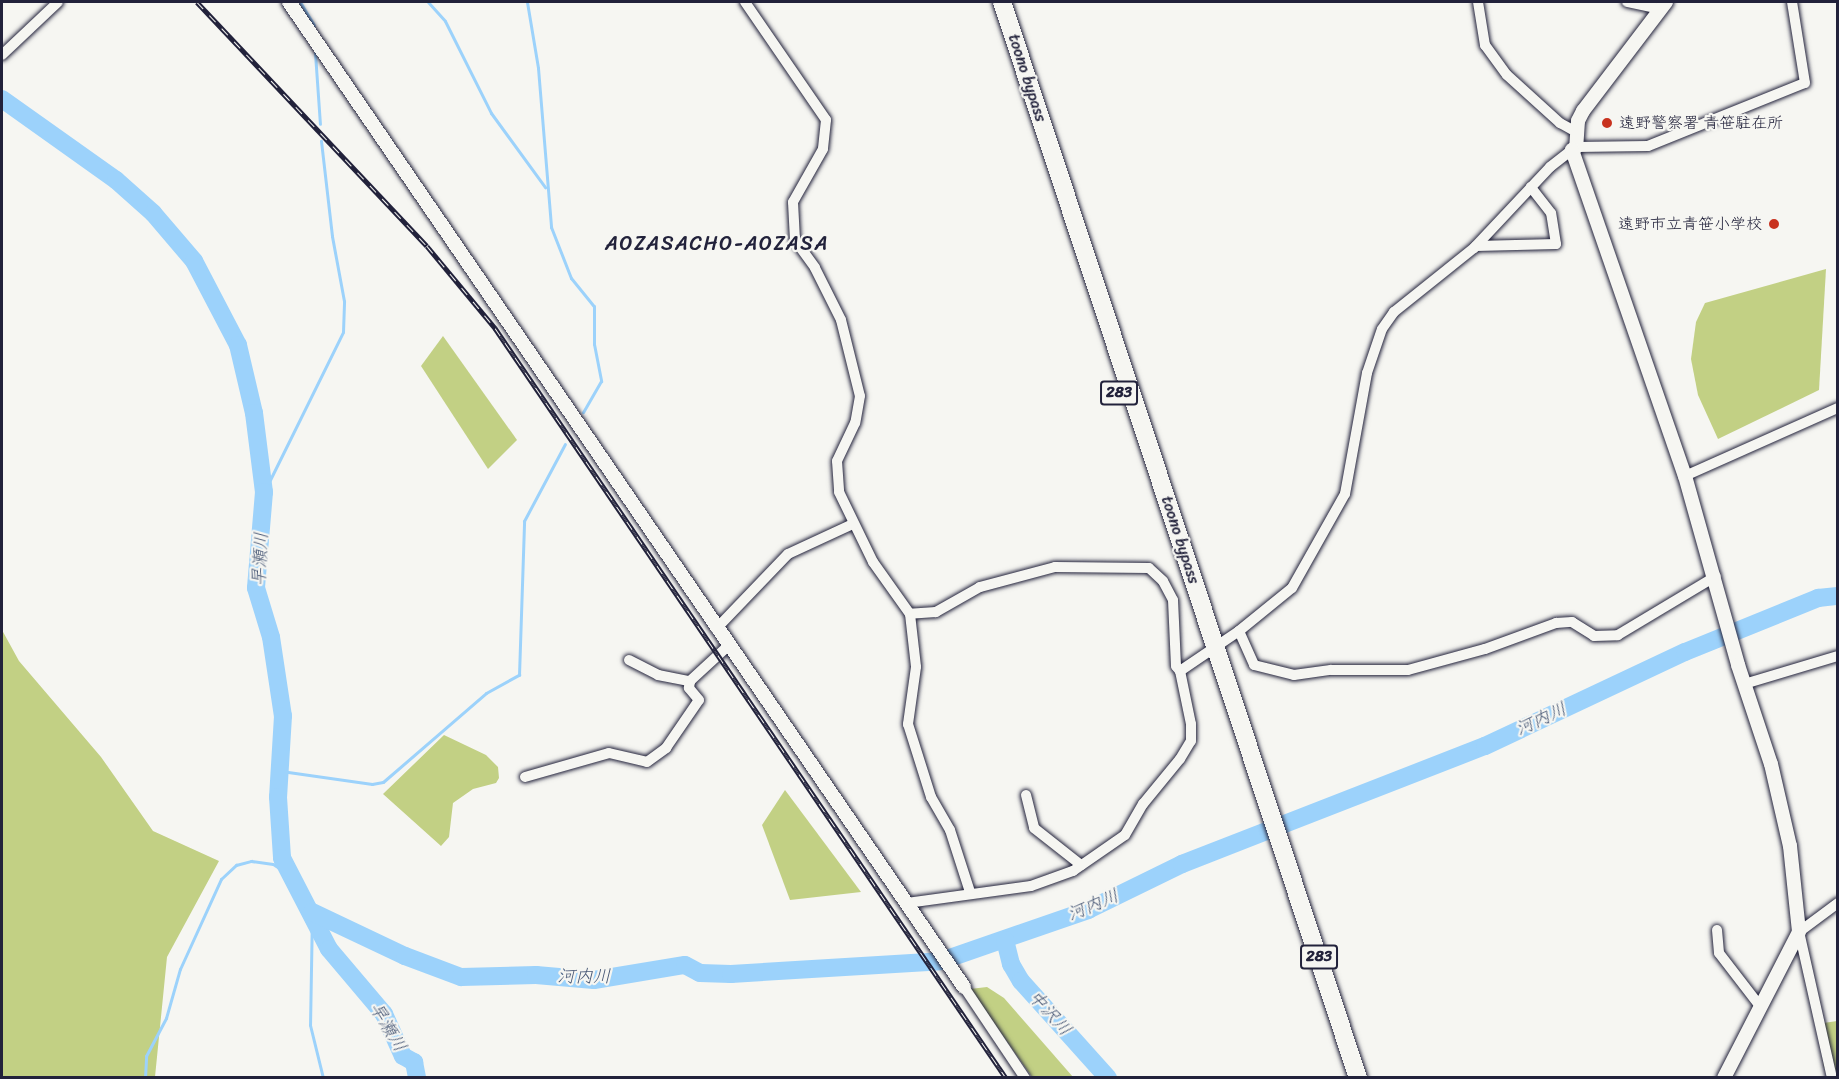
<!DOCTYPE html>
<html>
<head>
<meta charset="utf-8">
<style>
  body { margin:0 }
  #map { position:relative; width:1839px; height:1079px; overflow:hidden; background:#f6f6f2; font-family:Sriracha,"Klee One",sans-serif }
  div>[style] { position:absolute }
  .green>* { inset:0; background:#c2d084 }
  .stream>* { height:3px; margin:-1.5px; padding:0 1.5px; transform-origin:1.5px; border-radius:1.5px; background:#9cd2fb }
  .river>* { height:18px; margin:-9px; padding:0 9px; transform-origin:9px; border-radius:9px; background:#9cd2fb }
  .roads { filter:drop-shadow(0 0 2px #22223b) drop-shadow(0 0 2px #22223b) }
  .street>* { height:10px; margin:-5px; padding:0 5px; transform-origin:5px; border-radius:5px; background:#f6f6f2 }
  .secondary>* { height:14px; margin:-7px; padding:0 7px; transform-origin:7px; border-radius:7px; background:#f6f6f2 }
  .highway>* { height:18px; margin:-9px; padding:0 9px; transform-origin:9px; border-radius:9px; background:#f6f6f2 }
  .rail>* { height:5px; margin-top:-2.5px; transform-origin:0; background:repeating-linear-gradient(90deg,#f6f6f2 0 9px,#22223b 0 18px); box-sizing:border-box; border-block:2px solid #22223b }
  .dots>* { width:16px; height:16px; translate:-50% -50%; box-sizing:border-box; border:3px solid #f6f6f2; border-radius:50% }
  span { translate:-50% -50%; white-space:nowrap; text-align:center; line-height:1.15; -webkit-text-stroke:4.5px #f6f6f2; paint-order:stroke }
  .shield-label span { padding:2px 4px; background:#f6f6f2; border:2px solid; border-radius:4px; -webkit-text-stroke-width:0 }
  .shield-label { font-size:15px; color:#22223b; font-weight:700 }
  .street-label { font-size:16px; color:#22223b }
  .poi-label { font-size:16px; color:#22223b }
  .left { translate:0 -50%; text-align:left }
  .right { translate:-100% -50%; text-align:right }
  .water-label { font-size:18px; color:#475775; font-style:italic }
  .quarter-label { font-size:20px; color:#22223b; letter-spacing:1.5px }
  .frame { position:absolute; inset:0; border:3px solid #22223b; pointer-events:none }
</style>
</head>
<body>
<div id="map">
  <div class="green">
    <div style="clip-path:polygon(1826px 269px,1819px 390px,1718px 439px,1698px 395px,1691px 359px,1696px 322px,1705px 303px)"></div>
    <div style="clip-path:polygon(443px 336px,517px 440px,488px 469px,421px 366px)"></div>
    <div style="clip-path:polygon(2px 630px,19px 661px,101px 757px,153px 831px,219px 861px,167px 957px,155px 1077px,2px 1077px)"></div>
    <div style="clip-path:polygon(444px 735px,486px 755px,498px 767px,499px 778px,496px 783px,473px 789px,453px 803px,449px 837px,441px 846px,383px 794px)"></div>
    <div style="clip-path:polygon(785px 790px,861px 892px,790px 900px,762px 825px)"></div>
    <div style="clip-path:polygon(987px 987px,1004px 998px,1073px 1077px,1032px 1077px,970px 989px)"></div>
    <div style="clip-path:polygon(1837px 1021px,1837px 1071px,1824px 1068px,1817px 1024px)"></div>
  </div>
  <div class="stream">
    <div style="left:300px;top:2px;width:27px;rotate:59deg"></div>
    <div style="left:428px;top:2px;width:25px;rotate:48deg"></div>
    <div style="left:445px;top:21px;width:103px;rotate:63.4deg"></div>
    <div style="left:491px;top:113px;width:92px;rotate:53.9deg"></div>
    <div style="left:527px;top:2px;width:67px;rotate:80.5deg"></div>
    <div style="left:538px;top:68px;width:160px;rotate:85.3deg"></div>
    <div style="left:551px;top:227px;width:55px;rotate:68.6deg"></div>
    <div style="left:571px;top:278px;width:36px;rotate:51deg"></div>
    <div style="left:594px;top:306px;width:38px;rotate:90deg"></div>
    <div style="left:594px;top:344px;width:38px;rotate:79deg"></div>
    <div style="left:601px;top:381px;width:36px;rotate:120deg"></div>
    <div style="left:315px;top:53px;width:71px;rotate:86deg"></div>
    <div style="left:264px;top:492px;width:178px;rotate:-63.7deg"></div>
    <div style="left:343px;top:332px;width:31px;rotate:-88deg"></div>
    <div style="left:344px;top:301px;width:66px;rotate:-100.5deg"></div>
    <div style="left:332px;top:236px;width:96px;rotate:-96.6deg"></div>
    <div style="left:281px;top:771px;width:92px;rotate:8.1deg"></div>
    <div style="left:372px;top:784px;width:11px;rotate:-10deg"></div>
    <div style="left:383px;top:782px;width:136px;rotate:-40.8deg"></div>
    <div style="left:486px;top:693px;width:38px;rotate:-29deg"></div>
    <div style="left:519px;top:675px;width:154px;rotate:-88.1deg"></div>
    <div style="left:524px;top:521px;width:87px;rotate:-62deg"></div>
    <div style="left:312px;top:912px;width:113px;rotate:91deg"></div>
    <div style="left:310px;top:1025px;width:55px;rotate:76.2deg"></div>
    <div style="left:145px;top:1078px;width:22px;rotate:-87deg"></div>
    <div style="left:146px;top:1056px;width:43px;rotate:-62.2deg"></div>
    <div style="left:166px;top:1018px;width:51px;rotate:-74.1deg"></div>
    <div style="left:180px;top:969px;width:99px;rotate:-65.5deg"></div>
    <div style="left:221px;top:879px;width:21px;rotate:-43deg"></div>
    <div style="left:236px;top:865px;width:16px;rotate:-15deg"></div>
    <div style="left:251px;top:861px;width:22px;rotate:8deg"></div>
    <div style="left:273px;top:864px;width:18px;rotate:34deg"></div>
  </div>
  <div class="river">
    <div style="left:2px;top:99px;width:140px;rotate:35.4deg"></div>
    <div style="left:116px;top:180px;width:50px;rotate:41.7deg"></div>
    <div style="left:153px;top:213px;width:63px;rotate:49.5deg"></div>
    <div style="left:194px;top:261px;width:95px;rotate:62.4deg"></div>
    <div style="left:238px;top:345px;width:70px;rotate:76.8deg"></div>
    <div style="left:254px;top:413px;width:80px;rotate:82.8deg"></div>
    <div style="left:264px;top:492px;width:96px;rotate:94.8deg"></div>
    <div style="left:256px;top:588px;width:51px;rotate:73deg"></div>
    <div style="left:271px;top:637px;width:80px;rotate:81.4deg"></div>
    <div style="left:283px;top:716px;width:81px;rotate:93.5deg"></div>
    <div style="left:278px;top:797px;width:61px;rotate:86.2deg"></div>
    <div style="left:282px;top:858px;width:102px;rotate:62.7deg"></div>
    <div style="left:329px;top:949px;width:85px;rotate:49.8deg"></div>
    <div style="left:384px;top:1014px;width:46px;rotate:65.7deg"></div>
    <div style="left:403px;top:1056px;width:13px;rotate:29deg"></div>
    <div style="left:414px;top:1062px;width:16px;rotate:79deg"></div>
    <div style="left:312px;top:912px;width:103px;rotate:25.3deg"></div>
    <div style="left:405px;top:956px;width:60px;rotate:20.6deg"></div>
    <div style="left:461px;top:977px;width:75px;rotate:-1.5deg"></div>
    <div style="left:536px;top:975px;width:58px;rotate:4.9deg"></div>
    <div style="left:594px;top:980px;width:92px;rotate:-9.4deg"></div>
    <div style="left:685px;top:965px;width:17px;rotate:28deg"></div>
    <div style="left:700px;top:973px;width:31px;rotate:2deg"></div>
    <div style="left:731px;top:974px;width:210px;rotate:-3.5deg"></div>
    <div style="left:941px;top:961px;width:156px;rotate:-19.1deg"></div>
    <div style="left:1088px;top:910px;width:105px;rotate:-26.1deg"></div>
    <div style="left:1182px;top:864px;width:325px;rotate:-21.3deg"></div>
    <div style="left:1485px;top:746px;width:221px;rotate:-25.2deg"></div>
    <div style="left:1685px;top:652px;width:144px;rotate:-22.1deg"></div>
    <div style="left:1818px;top:598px;width:20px;rotate:-6deg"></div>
    <div style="left:1005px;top:940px;width:25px;rotate:76deg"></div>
    <div style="left:1011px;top:964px;width:20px;rotate:60deg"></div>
    <div style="left:1021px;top:981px;width:130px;rotate:48.1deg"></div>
  </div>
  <div class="roads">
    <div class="street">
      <div style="left:745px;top:2px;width:143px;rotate:55.5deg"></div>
      <div style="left:826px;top:120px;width:29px;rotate:96deg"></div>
      <div style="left:823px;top:149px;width:61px;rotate:119.5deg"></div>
      <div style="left:793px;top:202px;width:38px;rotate:87deg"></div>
      <div style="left:795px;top:240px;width:34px;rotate:54deg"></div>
      <div style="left:815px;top:268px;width:58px;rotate:63.4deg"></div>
      <div style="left:841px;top:320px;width:78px;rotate:76deg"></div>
      <div style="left:860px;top:396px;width:27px;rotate:100deg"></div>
      <div style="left:855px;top:423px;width:42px;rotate:115.3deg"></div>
      <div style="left:837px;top:461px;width:31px;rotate:86deg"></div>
      <div style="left:839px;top:492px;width:78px;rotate:64.1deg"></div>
      <div style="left:873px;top:562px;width:64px;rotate:54.6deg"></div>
      <div style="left:910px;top:614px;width:53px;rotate:83.5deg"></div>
      <div style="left:916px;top:667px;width:58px;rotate:98deg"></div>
      <div style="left:908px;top:724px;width:77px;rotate:72.5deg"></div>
      <div style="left:931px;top:797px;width:38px;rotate:60deg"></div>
      <div style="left:950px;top:830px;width:65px;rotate:72.1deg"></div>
      <div style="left:1478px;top:2px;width:44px;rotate:80.8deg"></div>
      <div style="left:1485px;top:45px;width:37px;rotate:54deg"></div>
      <div style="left:1507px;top:75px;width:72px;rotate:42.2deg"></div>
      <div style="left:1560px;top:123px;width:18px;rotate:29deg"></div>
      <div style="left:1627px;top:2px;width:33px;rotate:12deg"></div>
      <div style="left:2px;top:55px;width:77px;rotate:-43.4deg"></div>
      <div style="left:1576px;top:147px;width:72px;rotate:-0.8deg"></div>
      <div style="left:1648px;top:146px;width:169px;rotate:-21.9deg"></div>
      <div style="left:1805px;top:83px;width:82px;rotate:-99.1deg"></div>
      <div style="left:1476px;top:246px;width:80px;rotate:-1.4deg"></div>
      <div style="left:1556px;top:244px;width:31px;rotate:-99deg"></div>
      <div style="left:1551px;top:213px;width:33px;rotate:-128deg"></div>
      <div style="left:1685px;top:476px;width:167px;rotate:-24deg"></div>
      <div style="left:716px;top:629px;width:104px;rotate:-46.2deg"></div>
      <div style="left:788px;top:554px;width:72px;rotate:-24.8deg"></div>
      <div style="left:1239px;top:631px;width:37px;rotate:66deg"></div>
      <div style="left:1254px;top:665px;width:41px;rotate:14deg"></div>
      <div style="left:1294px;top:675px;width:37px;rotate:-8deg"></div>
      <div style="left:1331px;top:670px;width:77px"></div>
      <div style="left:1408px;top:670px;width:80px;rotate:-15.3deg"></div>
      <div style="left:1485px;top:649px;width:76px;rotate:-20.1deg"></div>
      <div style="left:1556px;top:623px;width:16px;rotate:-4deg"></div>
      <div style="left:1572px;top:622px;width:26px;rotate:32deg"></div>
      <div style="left:1594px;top:636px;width:24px;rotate:-2deg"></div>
      <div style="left:1618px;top:635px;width:114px;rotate:-31deg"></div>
      <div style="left:629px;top:660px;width:33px;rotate:27deg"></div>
      <div style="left:658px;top:675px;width:33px;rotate:11deg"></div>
      <div style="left:1180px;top:671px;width:71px;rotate:-34.1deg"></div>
      <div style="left:1239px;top:631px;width:68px;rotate:-39.1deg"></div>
      <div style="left:1292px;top:588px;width:108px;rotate:-60.6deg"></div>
      <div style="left:1345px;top:494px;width:123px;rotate:-79.7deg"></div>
      <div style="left:1367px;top:373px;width:46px;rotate:-71.2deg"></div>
      <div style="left:1382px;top:329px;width:21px;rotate:-55deg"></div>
      <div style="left:1394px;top:312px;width:102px;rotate:-38.7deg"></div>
      <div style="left:1474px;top:248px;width:111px;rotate:-46.8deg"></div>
      <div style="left:1550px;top:167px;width:28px;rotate:-38deg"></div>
      <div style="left:1744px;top:684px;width:98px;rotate:-16.6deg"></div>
      <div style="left:525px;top:777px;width:87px;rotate:-15.9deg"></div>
      <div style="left:609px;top:753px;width:39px;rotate:13deg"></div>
      <div style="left:647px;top:762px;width:24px;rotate:-36deg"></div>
      <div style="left:666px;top:748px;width:58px;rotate:-55.5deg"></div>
      <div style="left:699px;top:700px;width:16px;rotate:-130deg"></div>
      <div style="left:689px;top:688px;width:7px;rotate:-82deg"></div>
      <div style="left:690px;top:681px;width:52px;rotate:-42.6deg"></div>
      <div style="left:1026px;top:795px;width:34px;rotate:76deg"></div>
      <div style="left:1034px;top:828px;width:60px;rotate:38.2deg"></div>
      <div style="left:907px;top:903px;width:125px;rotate:-7.8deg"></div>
      <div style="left:1031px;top:886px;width:45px;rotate:-19.7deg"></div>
      <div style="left:1073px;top:871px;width:63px;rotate:-34.7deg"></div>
      <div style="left:1125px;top:835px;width:36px;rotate:-60deg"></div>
      <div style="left:1143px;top:804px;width:58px;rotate:-50.6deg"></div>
      <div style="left:1180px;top:759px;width:21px;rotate:-59deg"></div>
      <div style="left:1191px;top:741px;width:17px;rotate:-90deg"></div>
      <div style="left:1191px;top:724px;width:54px;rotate:-101.7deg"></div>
      <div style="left:1180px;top:671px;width:6px;rotate:-129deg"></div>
      <div style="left:1176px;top:666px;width:66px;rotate:-92.6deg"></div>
      <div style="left:1173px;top:600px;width:21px;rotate:-118deg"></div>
      <div style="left:1163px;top:581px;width:19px;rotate:-137deg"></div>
      <div style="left:1149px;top:568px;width:94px;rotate:-179.4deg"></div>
      <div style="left:1055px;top:567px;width:78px;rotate:165.1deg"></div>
      <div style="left:980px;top:587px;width:51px;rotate:150.4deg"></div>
      <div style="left:936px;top:612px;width:26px;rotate:176deg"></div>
      <div style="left:1717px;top:930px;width:23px;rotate:85deg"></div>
      <div style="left:1719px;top:953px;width:66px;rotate:52.4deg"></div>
      <div style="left:964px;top:987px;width:110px;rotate:56.2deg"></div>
      <div style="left:1832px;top:1078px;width:150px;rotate:-102.7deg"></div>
      <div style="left:1799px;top:932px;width:49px;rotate:-36.6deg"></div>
    </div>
    <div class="secondary">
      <div style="left:289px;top:2px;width:1194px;rotate:55.58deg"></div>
      <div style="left:1666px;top:2px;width:137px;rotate:127.3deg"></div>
      <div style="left:1583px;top:111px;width:11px;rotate:117deg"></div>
      <div style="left:1578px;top:121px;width:26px;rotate:94deg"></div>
      <div style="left:1576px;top:147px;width:5px;rotate:143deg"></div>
      <div style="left:1572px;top:150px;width:345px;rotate:70.9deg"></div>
      <div style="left:1685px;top:476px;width:196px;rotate:74.3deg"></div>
      <div style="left:1738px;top:665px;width:104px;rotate:71.6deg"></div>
      <div style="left:1771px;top:764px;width:84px;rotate:77deg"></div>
      <div style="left:1790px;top:846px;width:86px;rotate:84deg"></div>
      <div style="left:1799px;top:932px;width:164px;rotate:117.2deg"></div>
    </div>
    <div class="highway">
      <div style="left:1002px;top:2px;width:1133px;rotate:71.69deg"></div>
    </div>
  </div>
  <div class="rail">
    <div style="left:197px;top:2px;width:335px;rotate:46.7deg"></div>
    <div style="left:427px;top:246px;width:107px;rotate:50.3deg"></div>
    <div style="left:495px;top:328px;width:908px;rotate:55.73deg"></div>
  </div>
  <div class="dots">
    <div style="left:1607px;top:123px;background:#c8321e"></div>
    <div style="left:1774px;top:224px;background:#c8321e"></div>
  </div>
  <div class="shield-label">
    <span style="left:1119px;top:393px">283</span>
    <span style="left:1319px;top:957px">283</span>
  </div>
  <div class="street-label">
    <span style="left:1027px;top:78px;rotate:72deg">toono bypass</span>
    <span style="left:1180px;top:540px;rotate:72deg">toono bypass</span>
  </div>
  <div class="poi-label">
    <span class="left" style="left:1619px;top:123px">遠野警察署 青笹駐在所</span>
    <span class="right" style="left:1762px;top:224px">遠野市立青笹小学校</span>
  </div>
  <div class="water-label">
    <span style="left:260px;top:559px;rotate:-87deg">早瀬川</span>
    <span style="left:1541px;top:719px;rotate:-25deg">河内川</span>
    <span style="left:1093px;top:905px;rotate:-23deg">河内川</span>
    <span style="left:584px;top:976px">河内川</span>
    <span style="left:1050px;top:1013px;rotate:48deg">中沢川</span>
    <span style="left:388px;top:1027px;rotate:59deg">早瀬川</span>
  </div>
  <div class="quarter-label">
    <span style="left:717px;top:243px">AOZASACHO-AOZASA</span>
  </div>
  <div class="frame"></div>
</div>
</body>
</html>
